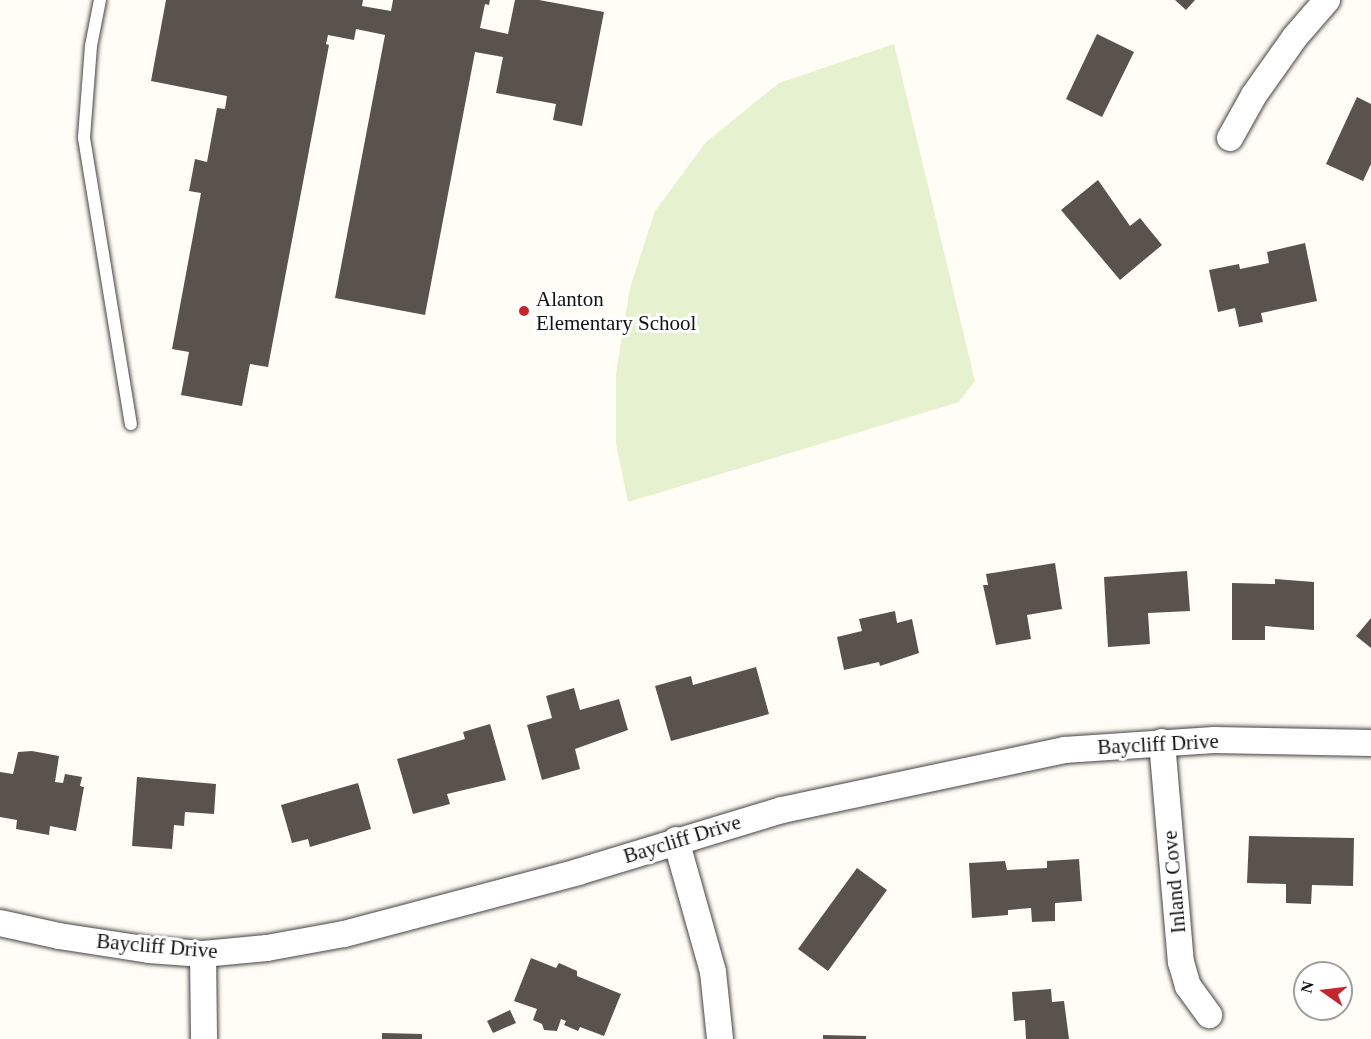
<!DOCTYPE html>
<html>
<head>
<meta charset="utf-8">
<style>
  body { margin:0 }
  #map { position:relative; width:1371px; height:1039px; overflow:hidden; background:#fffdf5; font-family:Georgia,serif }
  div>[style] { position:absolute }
  .pitch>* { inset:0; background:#e6f2cf }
  .building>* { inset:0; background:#5a524d }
  .roads { filter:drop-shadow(0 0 2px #444) drop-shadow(0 0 2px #444) }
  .lane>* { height:12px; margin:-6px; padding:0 6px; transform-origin:6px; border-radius:6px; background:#fff }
  .street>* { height:26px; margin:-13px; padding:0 13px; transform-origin:13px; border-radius:13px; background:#fff }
  .dots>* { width:16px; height:16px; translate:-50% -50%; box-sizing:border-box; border:3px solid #fff; border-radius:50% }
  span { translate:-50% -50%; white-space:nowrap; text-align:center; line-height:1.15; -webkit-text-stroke:6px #fff; paint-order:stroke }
  .poi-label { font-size:21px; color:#111 }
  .left { translate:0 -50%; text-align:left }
  .street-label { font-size:21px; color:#111 }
  .north { position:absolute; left:1293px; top:961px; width:60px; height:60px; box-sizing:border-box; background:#fff; border:2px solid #a0a0a0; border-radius:50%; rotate:284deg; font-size:16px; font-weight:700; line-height:24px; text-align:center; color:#111 }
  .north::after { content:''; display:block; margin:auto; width:21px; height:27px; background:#c4262e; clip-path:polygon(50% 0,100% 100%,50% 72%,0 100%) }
</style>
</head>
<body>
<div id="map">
  <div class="pitch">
    <div style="clip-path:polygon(894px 44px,975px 381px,959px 402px,628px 502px,616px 444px,616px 373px,630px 288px,655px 211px,706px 142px,779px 83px)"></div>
  </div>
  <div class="building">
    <div style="clip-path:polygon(166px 0,363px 0,362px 6px,391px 11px,393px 0,490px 0,489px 5px,485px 4px,480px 28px,508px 34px,515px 0,539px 0,604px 12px,582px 126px,553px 120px,556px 104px,496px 93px,503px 57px,475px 52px,425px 315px,335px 298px,385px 35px,356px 29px,354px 40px,328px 35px,326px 44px,329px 45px,268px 367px,250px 364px,242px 406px,181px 395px,189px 352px,172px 349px,201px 193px,189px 191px,195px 159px,207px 162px,217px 108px,225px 109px,227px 96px,151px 81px)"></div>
    <div style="clip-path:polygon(1175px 0,1195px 0,1186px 10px)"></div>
    <div style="clip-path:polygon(1097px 34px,1134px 52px,1102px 117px,1066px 99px)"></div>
    <div style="clip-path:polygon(1357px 97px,1371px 104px,1371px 164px,1363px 181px,1326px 164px)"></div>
    <div style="clip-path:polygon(1098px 180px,1130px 226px,1140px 218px,1162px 245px,1120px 280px,1061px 210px)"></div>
    <div style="clip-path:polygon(1305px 243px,1317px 301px,1261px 313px,1263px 322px,1239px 327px,1235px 308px,1218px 312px,1209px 270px,1239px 264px,1240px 269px,1269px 263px,1267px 252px)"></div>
    <div style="clip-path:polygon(1055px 563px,1062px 609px,1027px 615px,1031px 639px,996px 645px,983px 585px,988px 585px,986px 574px)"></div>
    <div style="clip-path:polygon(1187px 571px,1190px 611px,1148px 613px,1150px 644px,1108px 647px,1104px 577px)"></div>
    <div style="clip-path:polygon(1275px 579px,1314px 582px,1314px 630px,1265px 626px,1265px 640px,1232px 640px,1232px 583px,1275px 584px)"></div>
    <div style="clip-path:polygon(895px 611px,897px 623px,912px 619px,919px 653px,880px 666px,879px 662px,844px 670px,837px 637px,862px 631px,859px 619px)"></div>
    <div style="clip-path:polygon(1371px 618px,1371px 648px,1356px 636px)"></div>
    <div style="clip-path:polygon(756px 667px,769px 714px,671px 741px,655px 686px,691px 676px,693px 685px)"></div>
    <div style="clip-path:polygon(574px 688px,580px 710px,619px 699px,628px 730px,575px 749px,580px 769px,542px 780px,527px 725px,552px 718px,546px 696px)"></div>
    <div style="clip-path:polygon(490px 724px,506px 780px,447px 794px,450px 804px,413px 814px,397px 759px,465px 739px,463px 732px)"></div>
    <div style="clip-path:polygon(32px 751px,59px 756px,55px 782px,63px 783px,65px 774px,82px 777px,80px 786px,84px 787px,76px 831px,50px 826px,49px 835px,16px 829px,17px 820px,0 817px,0 772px,13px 774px,18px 752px)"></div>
    <div style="clip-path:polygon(137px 777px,216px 784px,214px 814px,185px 812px,184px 826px,174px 825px,172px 849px,132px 846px)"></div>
    <div style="clip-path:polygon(358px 783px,371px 829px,310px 847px,308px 839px,292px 843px,281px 805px)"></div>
    <div style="clip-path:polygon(1249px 836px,1354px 838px,1353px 886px,1312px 885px,1311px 904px,1286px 903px,1286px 884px,1247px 883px)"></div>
    <div style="clip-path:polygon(1079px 859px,1082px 901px,1055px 903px,1055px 921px,1032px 922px,1031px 908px,1008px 910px,1008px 915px,972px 918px,969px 863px,1005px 861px,1007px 870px,1047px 868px,1047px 861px)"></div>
    <div style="clip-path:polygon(857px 868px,887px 890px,828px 971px,798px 949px)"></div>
    <div style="clip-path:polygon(531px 958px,556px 968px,559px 963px,577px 971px,577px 976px,621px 994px,604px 1036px,580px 1027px,578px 1031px,564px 1025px,566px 1021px,561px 1019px,557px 1031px,544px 1030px,542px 1024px,533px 1020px,537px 1009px,514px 1001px)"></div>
    <div style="clip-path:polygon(1051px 989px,1052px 1002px,1064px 1001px,1069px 1039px,1026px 1039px,1025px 1020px,1014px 1021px,1012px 992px)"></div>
    <div style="clip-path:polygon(510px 1010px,516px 1023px,493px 1033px,487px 1021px)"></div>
    <div style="clip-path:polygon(382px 1033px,422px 1034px,422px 1039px,382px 1039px)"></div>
    <div style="clip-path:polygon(823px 1035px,866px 1036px,866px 1039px,823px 1039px)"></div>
  </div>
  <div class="roads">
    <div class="lane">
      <div style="left:100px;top:0;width:47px;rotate:101.1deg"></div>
      <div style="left:91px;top:46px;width:92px;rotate:94.4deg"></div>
      <div style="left:84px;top:138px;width:290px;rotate:80.7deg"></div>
    </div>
    <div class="street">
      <div style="left:1230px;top:138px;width:49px;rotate:-60.8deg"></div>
      <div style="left:1254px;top:95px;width:71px;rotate:-54.7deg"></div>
      <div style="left:1295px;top:37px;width:49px;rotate:-49.1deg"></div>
      <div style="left:1162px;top:742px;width:221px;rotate:85.1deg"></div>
      <div style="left:1181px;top:962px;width:25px;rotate:74deg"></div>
      <div style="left:1188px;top:986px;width:36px;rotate:54deg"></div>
      <div style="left:676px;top:840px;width:137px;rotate:74.3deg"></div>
      <div style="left:713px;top:972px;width:67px;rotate:84deg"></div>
      <div style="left:0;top:923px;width:60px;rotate:12.4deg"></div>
      <div style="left:59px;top:936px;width:91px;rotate:8.8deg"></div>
      <div style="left:149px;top:950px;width:54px;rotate:4.2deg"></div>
      <div style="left:203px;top:954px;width:64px;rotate:-5.4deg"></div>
      <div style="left:267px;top:948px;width:78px;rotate:-10.3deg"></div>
      <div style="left:344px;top:934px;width:242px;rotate:-14.8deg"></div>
      <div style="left:578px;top:872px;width:213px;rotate:-16.9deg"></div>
      <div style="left:782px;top:810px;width:288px;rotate:-12deg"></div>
      <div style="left:1064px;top:750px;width:150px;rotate:-3.8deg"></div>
      <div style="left:1214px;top:740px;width:157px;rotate:1.1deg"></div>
      <div style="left:203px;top:954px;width:85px;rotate:89.3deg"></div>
    </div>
  </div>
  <div class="dots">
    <div style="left:524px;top:311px;background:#c4262e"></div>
  </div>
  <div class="poi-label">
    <span class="left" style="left:536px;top:311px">Alanton<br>Elementary School</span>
  </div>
  <div class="street-label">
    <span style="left:1158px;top:744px;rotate:-3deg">Baycliff Drive</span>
    <span style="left:682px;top:839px;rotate:-17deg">Baycliff Drive</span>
    <span style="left:1174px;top:882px;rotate:-95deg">Inland Cove</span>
    <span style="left:157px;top:946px;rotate:5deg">Baycliff Drive</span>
  </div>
  <div class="north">N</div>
</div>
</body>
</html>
